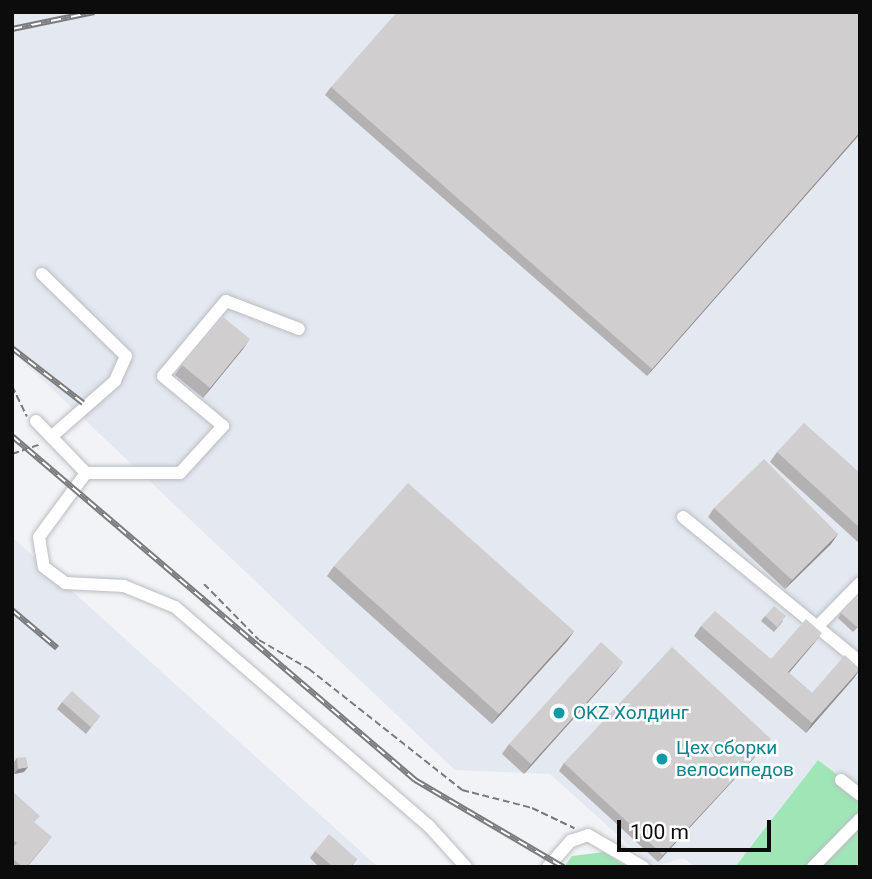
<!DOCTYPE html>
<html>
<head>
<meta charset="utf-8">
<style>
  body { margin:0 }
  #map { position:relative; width:872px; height:879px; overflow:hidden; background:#f1f3f6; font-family:Roboto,sans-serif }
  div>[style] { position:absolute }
  .built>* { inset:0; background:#e3e8f1 }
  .green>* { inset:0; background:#9fe6b6 }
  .path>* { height:2px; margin-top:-1px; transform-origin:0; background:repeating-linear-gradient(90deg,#797a7c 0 7px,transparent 0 10.5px) }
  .roads { filter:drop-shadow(0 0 2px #bbbcbf) drop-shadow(0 0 2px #bbbcbf) }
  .minor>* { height:12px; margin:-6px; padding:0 6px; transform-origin:6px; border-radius:6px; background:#fff }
  .rail>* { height:6px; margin-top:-3px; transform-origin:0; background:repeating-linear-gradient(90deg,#fff 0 10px,#7a7b7d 0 20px); box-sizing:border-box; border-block:2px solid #7a7b7d }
  .wall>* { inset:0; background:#b4b1b3 }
  .shaded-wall>* { inset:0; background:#929092 }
  .building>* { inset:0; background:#d1ced0 }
  .dots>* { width:19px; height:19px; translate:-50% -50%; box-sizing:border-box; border:4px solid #fff; border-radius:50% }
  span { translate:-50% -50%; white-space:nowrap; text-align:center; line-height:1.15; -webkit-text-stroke:5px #fff; paint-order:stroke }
  .culture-label { font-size:19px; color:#0d838f }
  .left { translate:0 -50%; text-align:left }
  .frame { position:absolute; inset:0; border:14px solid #0c0c0d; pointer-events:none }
  .scale { position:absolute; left:617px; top:820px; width:154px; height:32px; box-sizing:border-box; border:4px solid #0c0c0d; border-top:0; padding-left:9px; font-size:21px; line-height:24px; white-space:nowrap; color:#0c0c0d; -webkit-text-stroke:5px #fff; paint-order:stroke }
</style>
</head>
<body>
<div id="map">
  <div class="built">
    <div style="clip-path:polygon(12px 12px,860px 12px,860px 792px,818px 760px,735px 867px,696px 867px,683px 858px,653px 867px,550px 774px,455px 770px,12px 351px)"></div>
    <div style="clip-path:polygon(12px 537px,378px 867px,12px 867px)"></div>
  </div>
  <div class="green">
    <div style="clip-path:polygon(818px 760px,860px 792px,860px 867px,735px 867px)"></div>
    <div style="clip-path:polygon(604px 852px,627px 867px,564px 867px,572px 856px)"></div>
  </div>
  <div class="path">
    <div style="left:12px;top:386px;width:34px;rotate:64deg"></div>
    <div style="left:12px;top:454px;width:31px;rotate:-19deg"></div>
    <div style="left:204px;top:584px;width:78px;rotate:45.5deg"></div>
    <div style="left:259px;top:640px;width:58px;rotate:30.1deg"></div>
    <div style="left:309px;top:669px;width:195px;rotate:38.3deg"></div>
    <div style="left:462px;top:790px;width:72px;rotate:14.4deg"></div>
    <div style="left:532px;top:808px;width:47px;rotate:25.5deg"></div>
  </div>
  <div class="roads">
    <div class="minor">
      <div style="left:42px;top:274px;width:117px;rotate:44.3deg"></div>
      <div style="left:126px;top:356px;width:27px;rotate:114deg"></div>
      <div style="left:115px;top:381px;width:85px;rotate:138.8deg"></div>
      <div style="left:36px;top:421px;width:72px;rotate:46.1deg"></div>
      <div style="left:86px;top:473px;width:79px;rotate:126.3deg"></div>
      <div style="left:39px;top:537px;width:30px;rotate:81deg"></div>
      <div style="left:44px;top:567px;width:26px;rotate:37deg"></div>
      <div style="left:65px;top:583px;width:59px;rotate:2.9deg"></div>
      <div style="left:124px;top:586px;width:55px;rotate:22.4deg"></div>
      <div style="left:175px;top:607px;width:334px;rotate:40.8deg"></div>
      <div style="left:428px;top:825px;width:57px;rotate:47.9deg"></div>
      <div style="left:86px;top:473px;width:94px"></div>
      <div style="left:180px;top:473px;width:64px;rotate:-47.5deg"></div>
      <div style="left:223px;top:426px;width:78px;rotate:-140.2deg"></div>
      <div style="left:163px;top:376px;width:98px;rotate:-50deg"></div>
      <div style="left:226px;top:301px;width:78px;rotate:21deg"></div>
      <div style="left:683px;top:517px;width:229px;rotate:39.3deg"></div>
      <div style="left:817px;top:627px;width:62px;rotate:-45.7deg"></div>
      <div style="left:841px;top:780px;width:24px;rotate:38deg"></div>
      <div style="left:548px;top:867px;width:35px;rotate:-49deg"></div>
      <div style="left:571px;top:841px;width:18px;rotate:-19deg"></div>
      <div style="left:588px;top:835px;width:64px;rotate:30.2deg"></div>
      <div style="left:813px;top:867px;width:67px;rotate:-45.6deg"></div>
    </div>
  </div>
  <div class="rail">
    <div style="left:12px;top:29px;width:84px;rotate:-11.7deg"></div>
    <div style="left:12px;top:348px;width:90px;rotate:37.8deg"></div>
    <div style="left:12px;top:436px;width:530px;rotate:40.48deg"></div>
    <div style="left:415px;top:780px;width:172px;rotate:30.4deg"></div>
    <div style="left:12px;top:610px;width:59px;rotate:40.2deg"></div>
  </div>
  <div class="wall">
    <div style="clip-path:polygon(860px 12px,860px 134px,647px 376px,325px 95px,331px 87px)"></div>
    <div style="clip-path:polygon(243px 349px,203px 398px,175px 375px,182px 365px)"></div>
    <div style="clip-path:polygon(777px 452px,860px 473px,860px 544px,770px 462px)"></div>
    <div style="clip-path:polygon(714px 508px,838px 534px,831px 544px,785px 589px,708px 517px)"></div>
    <div style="clip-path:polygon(334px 566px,574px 631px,567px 641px,492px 724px,327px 576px)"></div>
    <div style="clip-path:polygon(860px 601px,860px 625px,853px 632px,838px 618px,841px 613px)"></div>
    <div style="clip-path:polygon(765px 616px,783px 621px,774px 632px,761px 621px)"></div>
    <div style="clip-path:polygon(701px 626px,771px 659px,815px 642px,789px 673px,812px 693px,860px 669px,854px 678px,806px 733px,694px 636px)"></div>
    <div style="clip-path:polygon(616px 671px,524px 774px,502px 754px,509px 744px)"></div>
    <div style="clip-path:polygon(62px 702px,100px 716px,86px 734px,57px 709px)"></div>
    <div style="clip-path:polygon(765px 746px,658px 862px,559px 771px,564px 763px)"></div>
    <div style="clip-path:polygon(17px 758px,24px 772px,14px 774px,13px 763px)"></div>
    <div style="clip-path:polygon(12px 791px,48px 842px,27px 867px,12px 866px)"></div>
    <div style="clip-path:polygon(315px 851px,357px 859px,351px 867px,319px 867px,310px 858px)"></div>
  </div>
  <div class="shaded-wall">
    <div style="clip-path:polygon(860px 132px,860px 134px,647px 376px,652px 369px)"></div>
    <div style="clip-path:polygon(250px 339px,243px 349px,203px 398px,210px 388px)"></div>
    <div style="clip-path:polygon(838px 534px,831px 544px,785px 589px,792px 580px)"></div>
    <div style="clip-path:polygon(574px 631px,567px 641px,492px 724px,499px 714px)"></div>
    <div style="clip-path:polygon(822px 633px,815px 642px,781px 682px,788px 672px)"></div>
    <div style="clip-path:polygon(623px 662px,616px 671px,524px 774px,531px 764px)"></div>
    <div style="clip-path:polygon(860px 669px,854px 678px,806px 733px,812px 723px)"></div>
    <div style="clip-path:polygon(771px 739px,765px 746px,658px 862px,663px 855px)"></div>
    <div style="clip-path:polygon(28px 767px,24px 772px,14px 774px,18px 769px)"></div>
  </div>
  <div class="building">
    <div style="clip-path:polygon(397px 12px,860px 12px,860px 132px,652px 369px,331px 87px)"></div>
    <div style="clip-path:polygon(223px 317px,250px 339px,210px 388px,182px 365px)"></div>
    <div style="clip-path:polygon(804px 423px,860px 473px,860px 528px,777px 452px)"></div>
    <div style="clip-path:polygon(764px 459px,838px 534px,792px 580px,714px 508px)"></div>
    <div style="clip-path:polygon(408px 483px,574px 631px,499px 714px,334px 566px)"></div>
    <div style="clip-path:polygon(856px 598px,860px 601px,860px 624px,857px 627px,841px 613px)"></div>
    <div style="clip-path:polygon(774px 606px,786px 616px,777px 627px,765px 616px)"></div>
    <div style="clip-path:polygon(715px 611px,771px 659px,806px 619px,822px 633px,788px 672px,812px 693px,845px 655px,860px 669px,812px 723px,701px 626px)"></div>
    <div style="clip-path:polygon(601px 642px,623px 662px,531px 764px,509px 744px)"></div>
    <div style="clip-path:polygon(672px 647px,771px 739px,663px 855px,564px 763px)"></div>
    <div style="clip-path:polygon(72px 691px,100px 716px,91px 727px,62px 702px)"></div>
    <div style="clip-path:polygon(26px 757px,28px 767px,18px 769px,17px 758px)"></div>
    <div style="clip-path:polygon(12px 791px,40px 816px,34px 822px,52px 837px,26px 867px,23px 867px,12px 858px,12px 848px,17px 843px,12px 839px)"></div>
    <div style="clip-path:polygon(329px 834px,357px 859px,350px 867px,333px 867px,315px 851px)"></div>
  </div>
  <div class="dots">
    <div style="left:559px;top:713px;background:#0f9aa8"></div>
    <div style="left:662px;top:759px;background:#0f9aa8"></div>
  </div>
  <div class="culture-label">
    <span class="left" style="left:573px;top:713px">OKZ Холдинг</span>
    <span class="left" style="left:676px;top:759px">Цех сборки<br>велосипедов</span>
  </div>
  <div class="frame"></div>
  <div class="scale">100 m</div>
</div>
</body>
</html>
